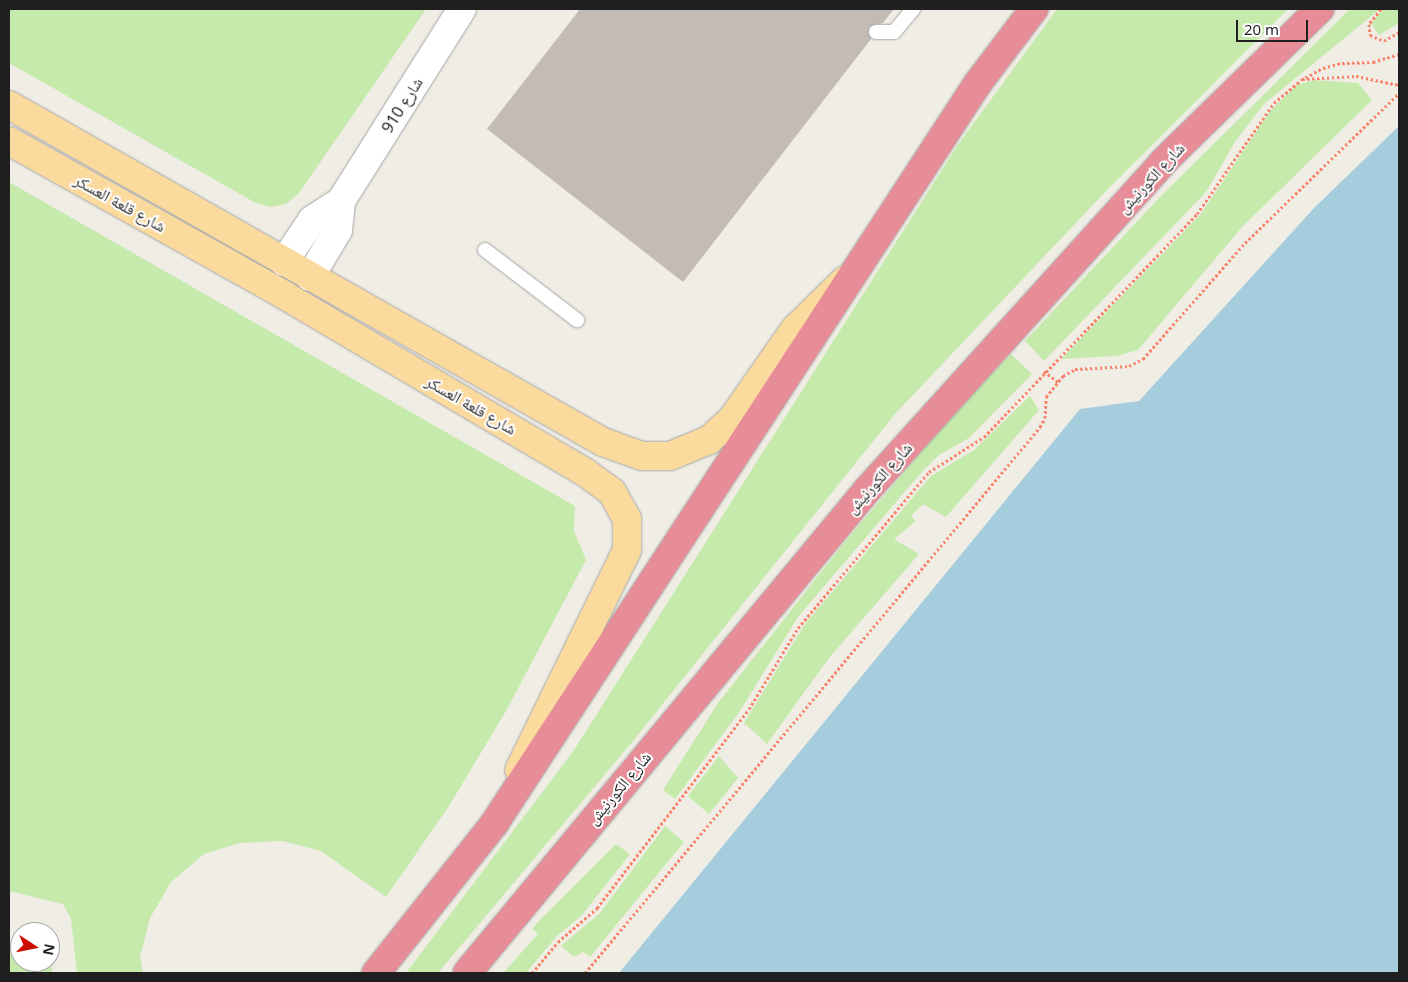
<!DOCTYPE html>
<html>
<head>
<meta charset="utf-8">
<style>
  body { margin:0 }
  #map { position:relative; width:1408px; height:982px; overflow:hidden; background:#f0ede5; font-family:"Noto Sans","Noto Naskh Arabic",sans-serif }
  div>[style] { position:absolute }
  .grass>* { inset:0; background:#c5eaab }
  .water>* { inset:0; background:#a6cddd }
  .building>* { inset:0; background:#c4bcb4 }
  .path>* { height:3px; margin-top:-1.5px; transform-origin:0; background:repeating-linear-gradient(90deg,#f9856c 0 2.5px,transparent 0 5px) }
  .roads { filter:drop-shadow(0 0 1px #a6a6a6) drop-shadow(0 0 1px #a6a6a6) }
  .lane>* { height:14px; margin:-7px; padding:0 7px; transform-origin:7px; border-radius:7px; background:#fff }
  .street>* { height:28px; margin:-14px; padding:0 14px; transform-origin:14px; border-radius:14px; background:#fff }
  .primary>* { height:28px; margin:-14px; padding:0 14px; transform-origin:14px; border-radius:14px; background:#fbda9e }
  .highway>* { height:28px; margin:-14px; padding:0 14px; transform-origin:14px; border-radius:14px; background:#e78d97 }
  span { translate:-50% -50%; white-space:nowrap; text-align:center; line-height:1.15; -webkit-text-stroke:4px #fff; paint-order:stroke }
  .street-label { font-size:16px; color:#1f1f1f }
  .frame { position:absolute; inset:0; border:10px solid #1f1f1f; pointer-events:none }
  .north { position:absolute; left:10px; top:922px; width:50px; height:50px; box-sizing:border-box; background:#fff; border:1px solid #a5a5a5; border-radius:50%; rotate:101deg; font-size:14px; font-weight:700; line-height:20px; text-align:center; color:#1f1f1f }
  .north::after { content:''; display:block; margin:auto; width:18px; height:22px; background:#cd0f01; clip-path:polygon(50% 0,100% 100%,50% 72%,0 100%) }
  .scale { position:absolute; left:1236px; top:20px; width:72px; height:22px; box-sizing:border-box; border:2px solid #1f1f1f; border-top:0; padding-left:6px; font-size:15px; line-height:18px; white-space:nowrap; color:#1f1f1f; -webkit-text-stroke:4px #fff; paint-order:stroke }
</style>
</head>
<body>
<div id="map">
  <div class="grass">
    <div style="clip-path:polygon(9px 9px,426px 9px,299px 193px,286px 204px,270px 207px,254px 202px,9px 63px)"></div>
    <div style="clip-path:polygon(1057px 9px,1288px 9px,1107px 190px,895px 414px,633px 741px,438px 973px,406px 973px,574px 750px,957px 146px)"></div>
    <div style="clip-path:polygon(1350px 9px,1380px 9px,1264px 104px,1235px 142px,1206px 192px,1044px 361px,1025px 341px,1159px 198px)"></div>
    <div style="clip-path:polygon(1384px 9px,1399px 9px,1399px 23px,1379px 35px,1371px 23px)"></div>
    <div style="clip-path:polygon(1314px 80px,1358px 83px,1372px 100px,1242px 227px,1138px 350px,1117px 356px,1061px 359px,1200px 215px,1271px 110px,1297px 85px)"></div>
    <div style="clip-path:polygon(9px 182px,575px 506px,574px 531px,586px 560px,506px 711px,449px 806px,386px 897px,321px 851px,283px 841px,240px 843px,204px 854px,171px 882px,150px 918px,140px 957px,143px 973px,77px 973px,71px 919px,63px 904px,9px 891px)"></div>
    <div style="clip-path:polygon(1011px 354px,1032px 374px,969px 438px,939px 455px,919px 475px,798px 617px,740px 711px,675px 799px,663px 790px,718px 703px,844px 543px,953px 414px)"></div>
    <div style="clip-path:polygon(1030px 396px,1039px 410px,946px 517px,923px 504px,911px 516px,916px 521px,894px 539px,919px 554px,829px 658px,767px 744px,744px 723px,805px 624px,931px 476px,974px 450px)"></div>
    <div style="clip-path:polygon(719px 756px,738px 778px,709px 814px,688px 796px)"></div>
    <div style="clip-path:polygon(665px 826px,684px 842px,590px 957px,583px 952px,574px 957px,561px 946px,600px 913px)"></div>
    <div style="clip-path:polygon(616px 844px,630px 854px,582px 915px,556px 937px,526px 973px,503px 973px,538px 934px,532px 929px,538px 922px)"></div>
    <div style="clip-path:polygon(9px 954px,20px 956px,20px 962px,51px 962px,52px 973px,9px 973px)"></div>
  </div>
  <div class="water">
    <div style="clip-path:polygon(1399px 126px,1399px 973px,619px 973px,1080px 409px,1139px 401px,1314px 208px)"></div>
  </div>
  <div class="building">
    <div style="clip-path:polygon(580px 9px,894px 9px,883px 23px,869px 27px,871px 39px,683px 282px,487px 129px)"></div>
  </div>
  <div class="path">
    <div style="left:1381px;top:9px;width:19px;rotate:129deg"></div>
    <div style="left:1369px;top:24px;width:11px;rotate:85deg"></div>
    <div style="left:1370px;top:35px;width:15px;rotate:23deg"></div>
    <div style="left:1384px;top:41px;width:17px;rotate:-31deg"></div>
    <div style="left:1302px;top:79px;width:54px;rotate:-3.2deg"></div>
    <div style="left:1356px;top:76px;width:44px;rotate:11.8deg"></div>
    <div style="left:1044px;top:371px;width:18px;rotate:38deg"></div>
    <div style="left:532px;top:973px;width:40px;rotate:-50deg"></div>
    <div style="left:558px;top:942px;width:52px;rotate:-41.1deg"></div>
    <div style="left:597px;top:908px;width:250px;rotate:-52.6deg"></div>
    <div style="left:749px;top:709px;width:95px;rotate:-58.8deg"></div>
    <div style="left:798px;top:628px;width:204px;rotate:-50deg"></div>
    <div style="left:929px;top:472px;width:65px;rotate:-32.5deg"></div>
    <div style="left:984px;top:437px;width:308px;rotate:-46.3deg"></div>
    <div style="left:1197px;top:214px;width:135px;rotate:-55.3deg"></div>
    <div style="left:1274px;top:103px;width:35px;rotate:-40deg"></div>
    <div style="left:1301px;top:80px;width:25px;rotate:-29deg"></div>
    <div style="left:1323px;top:68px;width:20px;rotate:-15deg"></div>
    <div style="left:1342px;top:63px;width:31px;rotate:-2deg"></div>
    <div style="left:1373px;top:62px;width:27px;rotate:-17deg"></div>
    <div style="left:585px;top:973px;width:711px;rotate:-50.19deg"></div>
    <div style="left:1040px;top:427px;width:10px;rotate:-61deg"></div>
    <div style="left:1045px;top:418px;width:21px;rotate:-87deg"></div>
    <div style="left:1046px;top:397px;width:27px;rotate:-51deg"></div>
    <div style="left:1063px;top:376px;width:14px;rotate:-30deg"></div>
    <div style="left:1075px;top:369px;width:54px;rotate:-3.2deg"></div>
    <div style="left:1129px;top:366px;width:16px;rotate:-27deg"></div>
    <div style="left:1143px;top:359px;width:154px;rotate:-48.7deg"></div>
    <div style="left:1245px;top:243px;width:215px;rotate:-44.2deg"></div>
  </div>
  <div class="roads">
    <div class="lane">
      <div style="left:876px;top:32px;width:18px"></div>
      <div style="left:894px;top:32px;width:30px;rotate:-50deg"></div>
      <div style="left:485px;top:250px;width:116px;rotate:37.3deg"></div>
    </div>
    <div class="street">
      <div style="left:284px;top:262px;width:50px;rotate:-56.3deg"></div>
      <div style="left:312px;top:220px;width:35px;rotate:-33deg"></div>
      <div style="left:341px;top:201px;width:227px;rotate:-57.8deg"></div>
      <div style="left:310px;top:277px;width:55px;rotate:-59.2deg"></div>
      <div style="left:338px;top:230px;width:29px;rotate:-84deg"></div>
    </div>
    <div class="primary">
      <div style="left:9px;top:105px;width:683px;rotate:29.57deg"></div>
      <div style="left:603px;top:442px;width:41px;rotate:19.7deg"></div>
      <div style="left:642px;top:456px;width:28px"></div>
      <div style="left:670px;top:456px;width:42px;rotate:-22.3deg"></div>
      <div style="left:709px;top:440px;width:31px;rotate:-42deg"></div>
      <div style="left:732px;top:419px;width:110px;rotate:-55deg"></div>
      <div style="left:795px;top:329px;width:69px;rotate:-44.4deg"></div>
      <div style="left:9px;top:141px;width:315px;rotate:29.2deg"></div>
      <div style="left:284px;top:295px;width:351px;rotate:30.5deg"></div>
      <div style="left:586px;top:473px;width:32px;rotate:36deg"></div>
      <div style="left:612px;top:492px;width:31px;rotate:61deg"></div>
      <div style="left:627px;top:519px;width:31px;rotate:90deg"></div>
      <div style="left:627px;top:550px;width:245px;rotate:116.1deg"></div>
    </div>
    <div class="highway">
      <div style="left:376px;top:973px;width:190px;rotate:-51.6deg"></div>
      <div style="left:494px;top:824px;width:885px;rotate:-56.85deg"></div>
      <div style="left:978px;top:83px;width:93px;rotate:-52.9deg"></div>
      <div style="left:467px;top:973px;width:629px;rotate:-50.36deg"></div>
      <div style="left:868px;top:489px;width:442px;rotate:-47.9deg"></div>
      <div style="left:1164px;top:161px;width:218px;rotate:-44.3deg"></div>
    </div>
  </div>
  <div class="street-label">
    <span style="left:402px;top:105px;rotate:-58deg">شارع 910</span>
    <span style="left:1151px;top:178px;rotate:-47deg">شارع الكورنيش</span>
    <span style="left:120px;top:203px;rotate:29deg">شارع قلعة العسكر</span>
    <span style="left:471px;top:405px;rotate:30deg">شارع قلعة العسكر</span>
    <span style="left:879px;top:478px;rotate:-48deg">شارع الكورنيش</span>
    <span style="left:619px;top:788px;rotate:-50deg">شارع الكورنيش</span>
  </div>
  <div class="frame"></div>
  <div class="north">N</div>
  <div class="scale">20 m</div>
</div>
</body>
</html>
